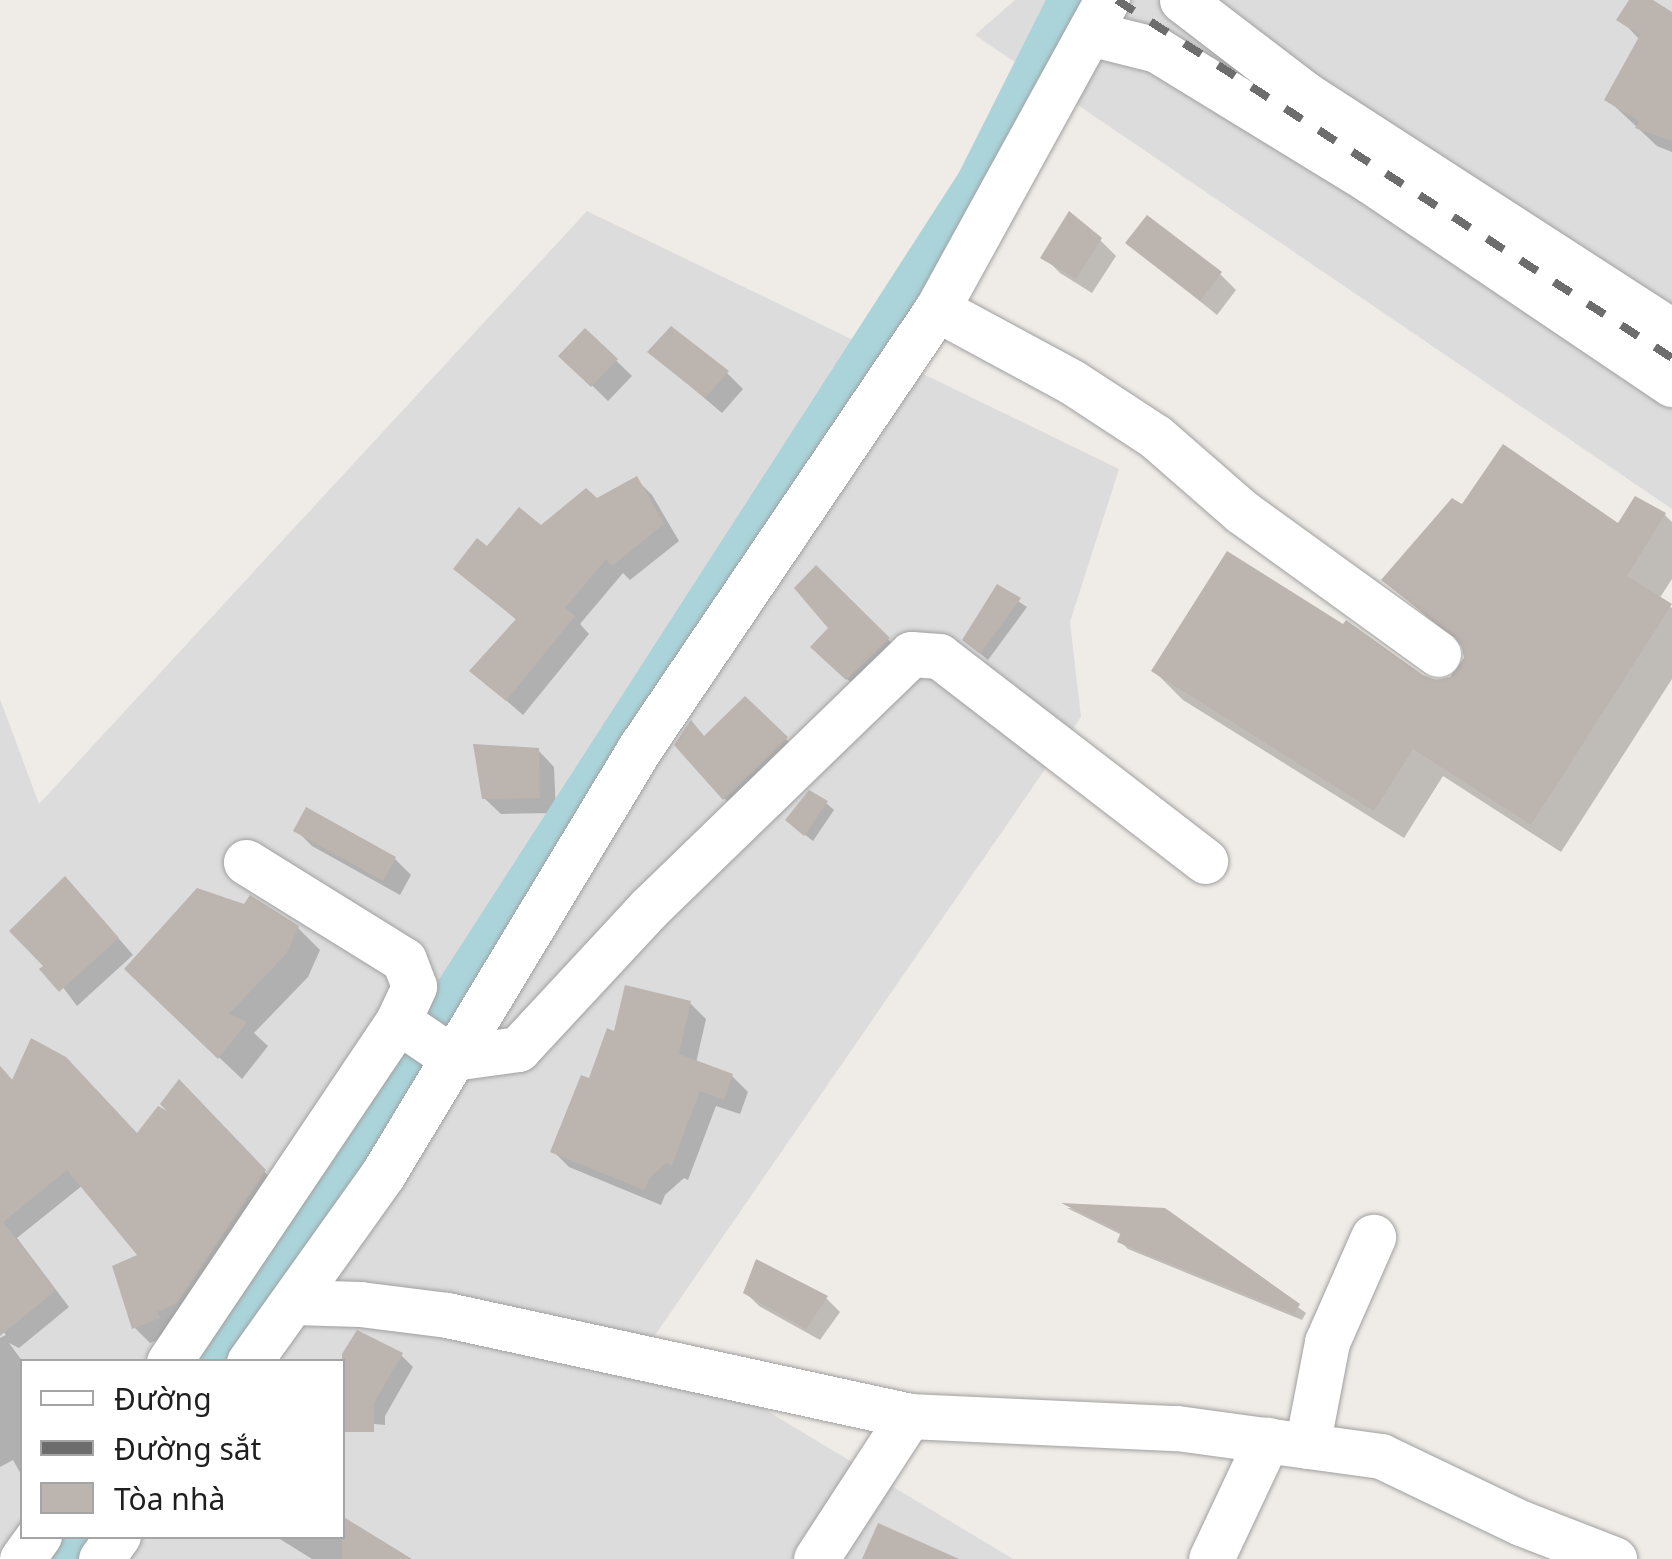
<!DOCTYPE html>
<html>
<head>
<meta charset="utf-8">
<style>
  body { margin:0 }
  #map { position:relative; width:1672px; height:1559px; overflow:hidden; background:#efebe6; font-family:"Noto Sans",sans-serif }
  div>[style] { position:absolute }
  .residential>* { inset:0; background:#dddcdc }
  .shadow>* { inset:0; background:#0003 }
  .canal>* { height:38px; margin:-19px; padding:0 19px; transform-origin:19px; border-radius:19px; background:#aad4da }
  .building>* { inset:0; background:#bcb4af }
  .roads { filter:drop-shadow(0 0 2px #a0a0a0) drop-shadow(0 0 2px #a0a0a0) }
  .minor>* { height:45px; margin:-22.5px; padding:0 22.5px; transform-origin:22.5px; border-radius:22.5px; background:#fff }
  .rail>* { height:8px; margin-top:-4px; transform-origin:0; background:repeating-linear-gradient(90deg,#6d6d6d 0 20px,transparent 0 40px) }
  span { translate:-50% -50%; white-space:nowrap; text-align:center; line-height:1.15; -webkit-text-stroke:10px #fff; paint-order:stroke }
  .legend { position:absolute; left:20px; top:1359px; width:325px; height:180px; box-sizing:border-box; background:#fff; border:2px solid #a5a5a5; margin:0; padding:12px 18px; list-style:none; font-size:30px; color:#1f1f1f }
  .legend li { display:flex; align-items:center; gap:20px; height:50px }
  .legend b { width:50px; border:2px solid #a5a5a5 }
</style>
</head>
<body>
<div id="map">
  <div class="residential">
    <div style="clip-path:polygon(1015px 0,1672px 0,1672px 509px,975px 35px)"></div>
    <div style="clip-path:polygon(evenodd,587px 211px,1119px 469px,1070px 622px,1081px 717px,651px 1341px,1013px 1559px,0 1559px,0 699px,39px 804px,587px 211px,22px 1362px,342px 1362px,342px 1536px,22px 1536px,22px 1362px)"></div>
  </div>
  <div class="shadow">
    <div style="clip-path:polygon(1632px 0,1649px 0,1672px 19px,1672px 152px,1657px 146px,1607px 99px,1640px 40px,1620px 19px)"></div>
    <div style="clip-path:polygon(1100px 240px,1116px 256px,1092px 293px,1060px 273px,1044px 257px)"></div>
    <div style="clip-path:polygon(1128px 243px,1220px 274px,1236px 290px,1217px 315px)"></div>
    <div style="clip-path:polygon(586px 331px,632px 376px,608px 401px,562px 356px)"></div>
    <div style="clip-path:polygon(650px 352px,727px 373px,743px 389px,722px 413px)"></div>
    <div style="clip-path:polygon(636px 479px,652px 495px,679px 541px,630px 580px,623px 573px,580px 624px,589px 634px,523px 715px,472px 671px,518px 621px,457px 569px)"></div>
    <div style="clip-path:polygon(1462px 507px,1619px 526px,1665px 515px,1672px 522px,1672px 579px,1659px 599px,1672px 608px,1672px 679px,1561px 852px,1443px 776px,1404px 838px,1183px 700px,1154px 671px,1451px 680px,1466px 658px,1465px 649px,1384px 580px)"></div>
    <div style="clip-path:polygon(816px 569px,904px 655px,864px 694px,829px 663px,831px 628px)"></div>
    <div style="clip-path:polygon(997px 587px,1027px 607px,988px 660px,972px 647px)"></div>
    <div style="clip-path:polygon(745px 699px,802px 755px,740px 814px,724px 798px,705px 738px)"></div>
    <div style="clip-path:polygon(538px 750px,554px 767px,556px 813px,501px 814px,484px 798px)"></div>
    <div style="clip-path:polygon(826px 803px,834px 810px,813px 841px,795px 827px)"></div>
    <div style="clip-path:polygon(296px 830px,395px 859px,411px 875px,400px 895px,312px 846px)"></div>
    <div style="clip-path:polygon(81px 895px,133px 955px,77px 1006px,47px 966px)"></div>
    <div style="clip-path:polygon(298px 928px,320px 950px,308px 977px,254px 1033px,268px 1046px,242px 1079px,149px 991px)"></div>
    <div style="clip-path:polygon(690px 1003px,706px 1019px,696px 1063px,732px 1076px,748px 1092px,740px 1114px,716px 1106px,688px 1180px,684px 1178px,665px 1195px,661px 1205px,569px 1167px,553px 1151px,615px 1034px)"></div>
    <div style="clip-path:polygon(0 1066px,14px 1082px,138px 1136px,176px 1119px,179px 1083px,280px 1188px,174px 1334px,150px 1343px,134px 1327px,141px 1255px,83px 1185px,17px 1238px,69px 1307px,19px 1348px,9px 1343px,23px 1362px,22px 1476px,13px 1460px,0 1467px,0 1338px,6px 1335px,0 1328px)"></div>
    <div style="clip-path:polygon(1067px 1208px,1164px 1211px,1306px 1313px,1302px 1320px,1128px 1249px,1120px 1241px,1122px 1235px)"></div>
    <div style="clip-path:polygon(746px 1293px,826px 1298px,840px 1312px,820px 1340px,759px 1306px)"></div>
    <div style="clip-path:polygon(358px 1333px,401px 1355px,413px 1367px,385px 1416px,385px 1425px,342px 1421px,341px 1362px)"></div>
    <div style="clip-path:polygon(275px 1536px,342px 1536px,400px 1559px,312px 1559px)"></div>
  </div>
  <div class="canal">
    <div style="left:215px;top:1362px;width:1405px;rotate:-57.2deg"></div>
    <div style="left:976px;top:181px;width:203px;rotate:-63.3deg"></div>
    <div style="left:60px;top:1559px;width:30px;rotate:-50deg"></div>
  </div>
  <div class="building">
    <div style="clip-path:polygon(1629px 0,1653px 0,1672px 12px,1672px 141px,1635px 128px,1639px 121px,1604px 100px,1640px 35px,1616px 20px)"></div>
    <div style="clip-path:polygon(1069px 211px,1102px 238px,1076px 279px,1040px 258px)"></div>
    <div style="clip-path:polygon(1147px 215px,1222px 272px,1200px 301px,1125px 243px)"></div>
    <div style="clip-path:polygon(671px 326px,729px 371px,705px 398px,647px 352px)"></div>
    <div style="clip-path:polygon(585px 328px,618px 359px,591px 387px,558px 356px)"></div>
    <div style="clip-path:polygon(1503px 444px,1618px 523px,1635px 496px,1666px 513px,1627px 576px,1672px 604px,1531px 825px,1413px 749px,1374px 811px,1151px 671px,1227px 551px,1343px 624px,1346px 620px,1423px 675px,1436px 680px,1450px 677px,1464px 658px,1461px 642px,1381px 580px,1452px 498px,1462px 504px)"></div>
    <div style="clip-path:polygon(637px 476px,664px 524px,612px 566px,606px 559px,565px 608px,575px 616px,506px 701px,469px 671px,516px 619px,453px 569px,477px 538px,487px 546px,519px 507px,541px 525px,586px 488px,597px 498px)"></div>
    <div style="clip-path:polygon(816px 565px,890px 638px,846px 680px,810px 647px,828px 628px,794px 588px)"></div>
    <div style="clip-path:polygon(997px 584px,1021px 598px,980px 654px,962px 640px)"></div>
    <div style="clip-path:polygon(745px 696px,788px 737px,723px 800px,674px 745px,691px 720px,704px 736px)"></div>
    <div style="clip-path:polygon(473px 744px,539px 748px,540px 798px,482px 799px)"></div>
    <div style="clip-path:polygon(809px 790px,828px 801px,804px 836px,785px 820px)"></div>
    <div style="clip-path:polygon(306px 807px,396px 857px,383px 881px,293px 831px)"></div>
    <div style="clip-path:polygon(65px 876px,119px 938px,59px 992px,39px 969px,43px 966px,9px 931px)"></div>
    <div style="clip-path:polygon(197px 888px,244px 904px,250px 895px,299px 926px,286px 954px,229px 1014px,247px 1022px,218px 1059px,124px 969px)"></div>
    <div style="clip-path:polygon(625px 985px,691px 1001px,679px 1054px,733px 1074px,724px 1100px,700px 1091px,672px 1165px,666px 1163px,650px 1178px,644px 1190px,550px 1152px,581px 1075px,589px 1078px,607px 1028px,614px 1031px)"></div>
    <div style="clip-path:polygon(31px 1038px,66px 1057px,137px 1133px,158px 1106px,167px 1111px,160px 1104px,179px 1079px,266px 1170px,177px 1303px,157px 1312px,160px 1318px,132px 1329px,112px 1266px,137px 1255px,67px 1170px,3px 1222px,56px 1290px,0 1336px,0 1066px,12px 1080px)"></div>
    <div style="clip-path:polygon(1061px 1203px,1165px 1208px,1300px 1304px,1294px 1314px,1117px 1242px,1121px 1232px)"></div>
    <div style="clip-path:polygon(756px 1259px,828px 1296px,806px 1329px,743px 1293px)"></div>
    <div style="clip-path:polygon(357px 1330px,403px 1353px,374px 1403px,374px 1432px,342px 1432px,342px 1354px)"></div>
    <div style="clip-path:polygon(342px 1516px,412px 1559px,342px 1559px)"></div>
    <div style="clip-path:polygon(878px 1523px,959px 1559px,862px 1559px)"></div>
  </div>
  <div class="roads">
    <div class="minor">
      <div style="left:1182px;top:0;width:155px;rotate:37.4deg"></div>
      <div style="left:1305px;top:94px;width:437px;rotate:32.9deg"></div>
      <div style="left:1089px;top:33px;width:70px;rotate:14deg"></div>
      <div style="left:1157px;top:50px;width:249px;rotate:31.5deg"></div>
      <div style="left:1369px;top:180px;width:365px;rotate:34deg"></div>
      <div style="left:937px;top:309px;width:153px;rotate:28.4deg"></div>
      <div style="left:1072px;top:382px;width:100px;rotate:33.2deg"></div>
      <div style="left:1156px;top:437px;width:114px;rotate:41.1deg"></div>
      <div style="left:1242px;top:512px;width:242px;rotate:35.9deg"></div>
      <div style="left:398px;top:1021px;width:66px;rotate:33.9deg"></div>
      <div style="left:453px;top:1058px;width:66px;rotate:-7.9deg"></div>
      <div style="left:518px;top:1049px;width:192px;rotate:-47.1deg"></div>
      <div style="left:649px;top:908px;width:365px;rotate:-44.1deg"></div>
      <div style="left:911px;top:654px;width:28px;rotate:4deg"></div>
      <div style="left:939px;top:656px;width:336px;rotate:37.6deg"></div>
      <div style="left:294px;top:1302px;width:66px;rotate:1.7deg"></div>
      <div style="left:360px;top:1304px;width:88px;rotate:7.2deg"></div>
      <div style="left:447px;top:1315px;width:473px;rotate:12.3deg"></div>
      <div style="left:909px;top:1416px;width:268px;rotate:2.6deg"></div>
      <div style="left:1177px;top:1428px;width:206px;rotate:7.8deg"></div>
      <div style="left:1381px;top:1456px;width:155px;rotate:25.6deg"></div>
      <div style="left:1521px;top:1523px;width:100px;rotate:21.2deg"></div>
      <div style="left:169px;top:1362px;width:411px;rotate:-56.1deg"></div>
      <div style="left:398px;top:1021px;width:38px;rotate:-65deg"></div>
      <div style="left:414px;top:986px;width:28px;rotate:-111deg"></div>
      <div style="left:404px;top:960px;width:186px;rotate:-148.2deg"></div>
      <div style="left:249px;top:1362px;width:231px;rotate:-54.5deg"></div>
      <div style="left:383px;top:1174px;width:498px;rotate:-58.9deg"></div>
      <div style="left:640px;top:748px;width:530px;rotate:-55.92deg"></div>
      <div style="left:937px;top:309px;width:353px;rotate:-61.2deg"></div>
      <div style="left:1307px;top:1446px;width:106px;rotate:-79.1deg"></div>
      <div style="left:1327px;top:1342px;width:115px;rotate:-66.3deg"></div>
      <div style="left:22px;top:1559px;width:29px;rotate:-54deg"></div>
      <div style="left:101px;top:1559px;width:29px;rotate:-54deg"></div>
      <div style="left:816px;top:1559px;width:171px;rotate:-57deg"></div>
      <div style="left:1211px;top:1559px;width:132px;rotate:-64.8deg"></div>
    </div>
  </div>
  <div class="rail">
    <div style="left:1117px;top:0;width:660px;rotate:32.82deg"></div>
  </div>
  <ul class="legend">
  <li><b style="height:12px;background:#fff"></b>Đường</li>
  <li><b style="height:12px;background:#6d6d6d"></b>Đường sắt</li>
  <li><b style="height:28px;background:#bcb4af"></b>Tòa nhà</li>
  </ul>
</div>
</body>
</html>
